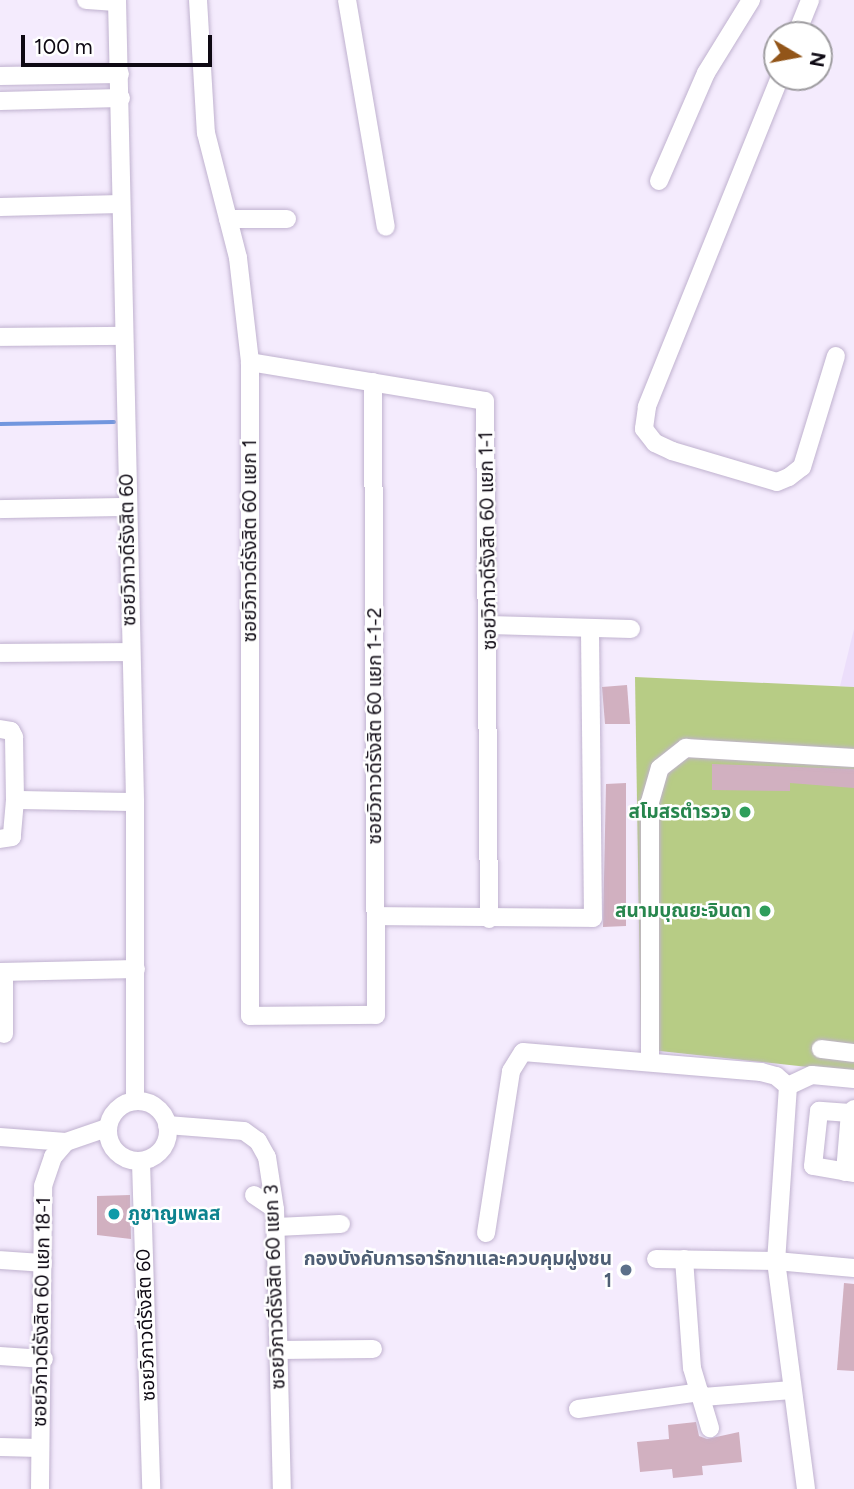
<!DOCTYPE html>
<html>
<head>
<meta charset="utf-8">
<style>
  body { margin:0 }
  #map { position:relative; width:854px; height:1489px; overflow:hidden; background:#f4ebfd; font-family:Figtree,"Noto Sans Thai",sans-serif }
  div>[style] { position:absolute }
  .built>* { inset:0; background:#ecdefb }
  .green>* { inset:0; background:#b7cc85 }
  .stream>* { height:3.5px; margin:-1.75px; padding:0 1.75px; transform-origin:1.75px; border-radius:1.75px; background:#7196de }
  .building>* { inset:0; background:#d1b0c0 }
  .roads { filter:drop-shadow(0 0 2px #c0b2cf) drop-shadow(0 0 2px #c0b2cf) }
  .minor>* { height:18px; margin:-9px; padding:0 9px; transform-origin:9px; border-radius:9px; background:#fff }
  .minor>.ring { margin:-9px; padding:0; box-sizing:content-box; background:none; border:18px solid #fff; border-radius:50% }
  .dots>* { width:19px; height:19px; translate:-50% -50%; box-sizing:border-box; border:4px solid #fff; border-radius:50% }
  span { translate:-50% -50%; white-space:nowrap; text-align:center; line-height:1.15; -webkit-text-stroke:5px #fff; paint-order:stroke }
  .street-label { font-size:19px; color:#0e0913 }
  .leisure-label { font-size:19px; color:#27864d; font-weight:700 }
  .right { translate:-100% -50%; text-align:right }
  .culture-label { font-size:19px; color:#0d838f; font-weight:700 }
  .left { translate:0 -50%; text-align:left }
  .service-label { font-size:19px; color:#4e5e75; font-weight:700 }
  .north { position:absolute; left:763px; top:21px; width:70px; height:70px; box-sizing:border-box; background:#fff; border:2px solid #9f9da1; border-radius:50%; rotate:100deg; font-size:19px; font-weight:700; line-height:28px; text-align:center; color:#0e0913 }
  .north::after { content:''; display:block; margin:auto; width:24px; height:32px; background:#925519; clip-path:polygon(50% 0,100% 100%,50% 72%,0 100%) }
  .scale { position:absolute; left:21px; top:35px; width:191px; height:32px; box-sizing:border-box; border:4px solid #0e0913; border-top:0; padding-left:9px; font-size:21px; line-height:24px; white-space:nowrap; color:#0e0913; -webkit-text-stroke:5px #fff; paint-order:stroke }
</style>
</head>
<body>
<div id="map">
  <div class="built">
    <div style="clip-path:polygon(854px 629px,854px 687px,840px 686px)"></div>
  </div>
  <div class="green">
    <div style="clip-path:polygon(635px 677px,854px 687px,854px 1072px,641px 1049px)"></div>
  </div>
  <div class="stream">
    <div style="left:0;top:424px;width:114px;rotate:-1deg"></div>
  </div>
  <div class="building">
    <div style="clip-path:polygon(627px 685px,630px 724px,605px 724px,602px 687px)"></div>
    <div style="clip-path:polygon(712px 764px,854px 769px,854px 788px,790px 783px,790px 791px,712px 790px)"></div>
    <div style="clip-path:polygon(626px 783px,626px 926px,603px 927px,606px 784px)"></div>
    <div style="clip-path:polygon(130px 1195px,131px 1239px,97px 1235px,97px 1196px)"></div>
    <div style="clip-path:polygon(844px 1283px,854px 1284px,854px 1371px,837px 1370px)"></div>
    <div style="clip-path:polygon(696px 1422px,699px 1436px,707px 1439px,739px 1432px,742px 1462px,702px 1466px,703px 1475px,673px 1478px,672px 1469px,640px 1472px,637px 1442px,669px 1439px,668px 1425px)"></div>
  </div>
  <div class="roads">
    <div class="minor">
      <div style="left:86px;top:0;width:31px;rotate:4deg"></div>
      <div style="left:117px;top:0;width:802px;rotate:88.71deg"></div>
      <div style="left:135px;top:802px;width:299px;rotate:90deg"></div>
      <div style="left:198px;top:0;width:133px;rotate:86.6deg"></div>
      <div style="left:206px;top:133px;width:129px;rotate:75.6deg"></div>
      <div style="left:238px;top:258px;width:105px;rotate:83.4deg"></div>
      <div style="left:250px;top:362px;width:654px;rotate:90deg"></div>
      <div style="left:250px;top:1016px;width:126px;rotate:-0.5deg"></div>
      <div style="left:376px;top:1015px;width:633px;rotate:-90.27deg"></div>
      <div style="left:347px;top:0;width:230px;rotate:80.3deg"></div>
      <div style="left:796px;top:35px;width:38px;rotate:-68deg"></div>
      <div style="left:0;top:76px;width:120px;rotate:-1deg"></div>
      <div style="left:780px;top:77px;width:356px;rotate:112deg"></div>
      <div style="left:647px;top:407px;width:22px;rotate:98deg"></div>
      <div style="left:644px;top:429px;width:18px;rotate:52deg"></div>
      <div style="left:655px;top:443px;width:19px;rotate:25deg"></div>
      <div style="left:672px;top:451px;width:109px;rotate:16.4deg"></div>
      <div style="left:777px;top:482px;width:13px;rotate:-23deg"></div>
      <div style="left:789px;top:477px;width:16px;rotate:-38deg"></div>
      <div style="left:802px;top:467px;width:116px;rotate:-73deg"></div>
      <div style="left:0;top:101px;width:121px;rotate:-1.4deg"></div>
      <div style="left:659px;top:181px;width:118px;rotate:-66.5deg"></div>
      <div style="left:706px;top:73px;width:86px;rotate:-58.3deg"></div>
      <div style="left:0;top:207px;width:121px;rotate:-1.4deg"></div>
      <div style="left:228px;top:219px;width:59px"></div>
      <div style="left:0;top:337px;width:124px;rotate:-0.5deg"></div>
      <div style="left:250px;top:362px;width:238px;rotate:9.4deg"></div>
      <div style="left:485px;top:401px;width:518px;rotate:89.56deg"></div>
      <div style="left:0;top:509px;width:127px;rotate:-0.9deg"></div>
      <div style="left:489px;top:625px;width:142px;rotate:1.6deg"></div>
      <div style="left:0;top:653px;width:131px;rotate:-0.4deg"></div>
      <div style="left:0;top:729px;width:11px;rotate:10deg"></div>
      <div style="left:11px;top:731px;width:7px;rotate:63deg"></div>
      <div style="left:14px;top:737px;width:63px;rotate:89.1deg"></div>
      <div style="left:15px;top:800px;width:37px;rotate:95deg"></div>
      <div style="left:12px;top:837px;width:12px;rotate:171deg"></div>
      <div style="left:15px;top:800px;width:120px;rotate:1deg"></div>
      <div style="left:376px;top:916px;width:217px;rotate:0.5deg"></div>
      <div style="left:593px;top:918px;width:290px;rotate:-90.6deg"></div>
      <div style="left:0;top:972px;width:136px;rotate:-1.3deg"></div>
      <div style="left:4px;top:972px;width:62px;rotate:90deg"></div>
      <div style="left:821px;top:1049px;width:33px;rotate:7deg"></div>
      <div style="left:650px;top:1062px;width:260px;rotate:-90deg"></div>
      <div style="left:650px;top:802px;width:35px;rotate:-74deg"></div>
      <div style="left:660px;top:768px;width:33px;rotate:-38deg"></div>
      <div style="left:686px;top:748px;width:168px;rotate:3.4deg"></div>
      <div style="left:788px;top:1086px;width:175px;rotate:93.9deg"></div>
      <div style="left:776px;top:1261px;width:230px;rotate:82.5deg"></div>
      <div style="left:788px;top:1086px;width:26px;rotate:-25deg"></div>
      <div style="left:812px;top:1075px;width:42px;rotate:5.4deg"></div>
      <div class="ring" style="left:108px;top:1101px;width:42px;height:42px"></div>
      <div style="left:854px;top:1109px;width:6px;rotate:135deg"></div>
      <div style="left:850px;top:1113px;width:31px;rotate:-176deg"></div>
      <div style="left:819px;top:1111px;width:55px;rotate:96.2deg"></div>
      <div style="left:813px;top:1166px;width:42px;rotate:9.7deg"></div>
      <div style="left:167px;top:1125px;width:77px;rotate:4.5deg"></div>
      <div style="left:244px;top:1131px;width:17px;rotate:36deg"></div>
      <div style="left:258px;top:1141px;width:18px;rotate:61deg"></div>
      <div style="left:267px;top:1157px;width:53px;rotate:81.3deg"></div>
      <div style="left:275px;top:1209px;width:280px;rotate:88.6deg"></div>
      <div style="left:0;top:1137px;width:66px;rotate:4.3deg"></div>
      <div style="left:66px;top:1142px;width:43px;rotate:-18.9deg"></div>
      <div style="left:141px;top:1162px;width:327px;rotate:88.2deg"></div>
      <div style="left:845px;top:1172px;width:59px;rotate:-85.2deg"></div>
      <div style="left:254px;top:1195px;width:25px;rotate:34deg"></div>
      <div style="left:275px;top:1227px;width:66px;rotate:-2.6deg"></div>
      <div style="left:486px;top:1233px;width:164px;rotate:-81.2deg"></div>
      <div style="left:511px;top:1071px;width:22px;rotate:-58deg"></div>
      <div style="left:523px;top:1052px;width:239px;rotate:4.8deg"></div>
      <div style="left:761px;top:1072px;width:16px;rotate:15deg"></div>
      <div style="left:776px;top:1076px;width:16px;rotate:40deg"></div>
      <div style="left:656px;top:1259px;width:120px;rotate:1deg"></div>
      <div style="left:776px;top:1261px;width:78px;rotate:5.1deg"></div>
      <div style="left:684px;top:1259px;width:109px;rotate:85.8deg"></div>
      <div style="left:692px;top:1368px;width:63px;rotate:73.3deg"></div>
      <div style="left:0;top:1260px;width:43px;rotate:4deg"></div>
      <div style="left:278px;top:1350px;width:95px;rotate:-0.6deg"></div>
      <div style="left:0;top:1356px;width:44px;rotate:3.9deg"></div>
      <div style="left:703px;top:1397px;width:89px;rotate:-4.5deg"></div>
      <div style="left:578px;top:1409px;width:123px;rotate:-7.9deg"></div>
      <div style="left:0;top:1447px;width:40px;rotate:1.4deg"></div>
      <div style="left:40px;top:1489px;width:303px;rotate:-89.4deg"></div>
      <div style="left:43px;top:1186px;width:31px;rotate:-71deg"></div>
      <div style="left:53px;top:1157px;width:20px;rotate:-49deg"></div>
    </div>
  </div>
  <div class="dots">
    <div style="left:745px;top:812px;background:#2e9e5b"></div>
    <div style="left:765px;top:911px;background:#2e9e5b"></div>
    <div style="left:114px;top:1214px;background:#0f9aa8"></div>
    <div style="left:626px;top:1270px;background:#5c6f8a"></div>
  </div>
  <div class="street-label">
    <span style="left:250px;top:541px;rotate:-90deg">ซอยวิภาวดีรังสิต 60 แยก 1</span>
    <span style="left:488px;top:541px;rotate:-91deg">ซอยวิภาวดีรังสิต 60 แยก 1-1</span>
    <span style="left:128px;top:550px;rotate:-91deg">ซอยวิภาวดีรังสิต 60</span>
    <span style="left:375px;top:726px;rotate:-90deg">ซอยวิภาวดีรังสิต 60 แยก 1-1-2</span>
    <span style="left:275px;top:1287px;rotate:-92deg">ซอยวิภาวดีรังสิต 60 แยก 3</span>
    <span style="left:42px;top:1312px;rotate:-89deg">ซอยวิภาวดีรังสิต 60 แยก 18-1</span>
    <span style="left:146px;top:1325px;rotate:-92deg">ซอยวิภาวดีรังสิต 60</span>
  </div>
  <div class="leisure-label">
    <span class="right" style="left:731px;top:812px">สโมสรตำรวจ</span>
    <span class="right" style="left:751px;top:911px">สนามบุณยะจินดา</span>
  </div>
  <div class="culture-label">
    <span class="left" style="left:128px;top:1214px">ภูชาญเพลส</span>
  </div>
  <div class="service-label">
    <span class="right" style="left:612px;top:1270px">กองบังคับการอารักขาและควบคุมฝูงชน<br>1</span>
  </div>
  <div class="north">N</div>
  <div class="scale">100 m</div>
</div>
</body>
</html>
